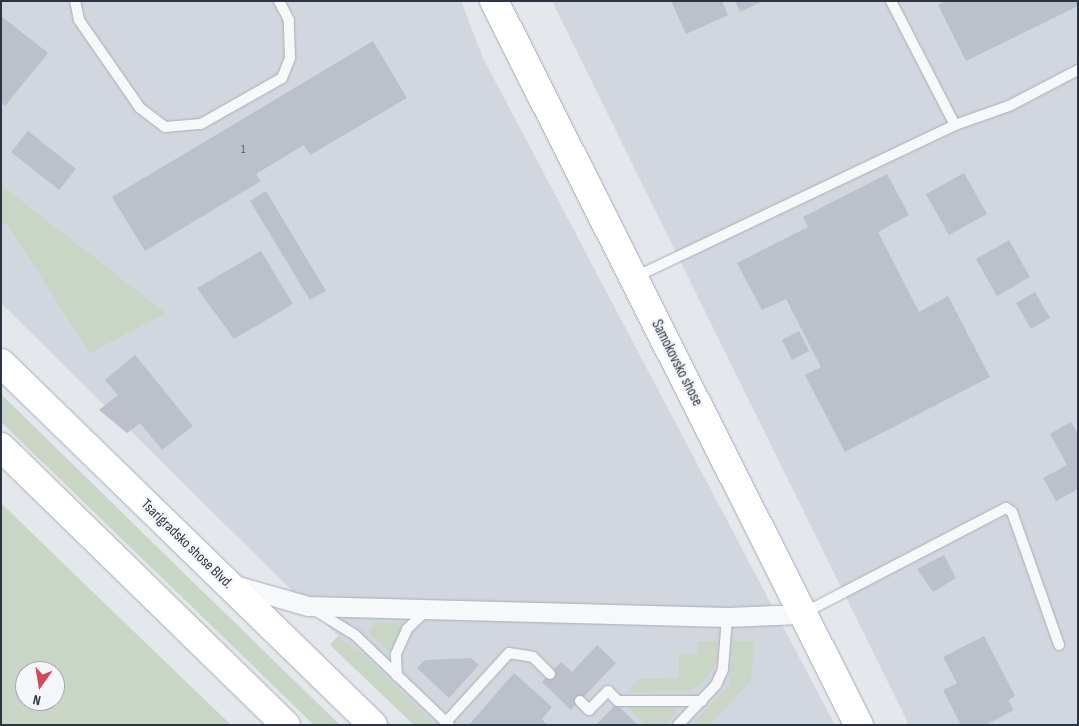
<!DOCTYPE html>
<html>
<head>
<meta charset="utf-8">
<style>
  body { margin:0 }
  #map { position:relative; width:1079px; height:726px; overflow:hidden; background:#e4e7ec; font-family:"Sofia Sans Condensed",sans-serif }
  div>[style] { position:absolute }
  .built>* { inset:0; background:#d2d6de }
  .green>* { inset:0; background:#c9d6c5 }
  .building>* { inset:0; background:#bbc0ca }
  .roads { filter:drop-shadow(0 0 1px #a9aeb7) drop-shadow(0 0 1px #a9aeb7) }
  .lane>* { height:10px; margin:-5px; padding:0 5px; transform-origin:5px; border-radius:5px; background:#f7f8fa }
  .street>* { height:19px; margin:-9.5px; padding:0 9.5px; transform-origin:9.5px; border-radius:9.5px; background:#f7f8fa }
  .secondary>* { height:28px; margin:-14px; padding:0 14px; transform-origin:14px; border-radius:14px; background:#fff }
  .highway>* { height:28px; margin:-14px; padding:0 14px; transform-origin:14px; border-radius:14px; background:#fff }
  span { translate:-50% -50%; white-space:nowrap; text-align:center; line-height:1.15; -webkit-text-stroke:5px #f4f6f9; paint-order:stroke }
  .number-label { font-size:12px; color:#4f5766 }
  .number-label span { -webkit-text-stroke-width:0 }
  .street-label { font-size:15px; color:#2b3445 }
  .frame { position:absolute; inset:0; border:2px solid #2b3445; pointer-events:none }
  .north { position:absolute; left:15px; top:661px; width:50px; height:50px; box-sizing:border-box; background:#f4f6f9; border:1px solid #a4a8b1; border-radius:50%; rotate:193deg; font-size:14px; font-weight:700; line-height:20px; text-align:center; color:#2b3445 }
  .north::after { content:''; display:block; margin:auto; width:18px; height:22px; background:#d1495b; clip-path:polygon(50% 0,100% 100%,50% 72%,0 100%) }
</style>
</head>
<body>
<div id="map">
  <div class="built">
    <div style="clip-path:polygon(1px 1px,461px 1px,483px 58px,835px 725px,436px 725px,363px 654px,338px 636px,1px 303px)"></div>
    <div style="clip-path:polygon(552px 1px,1078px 1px,1078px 725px,909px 725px)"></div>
  </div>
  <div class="green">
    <div style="clip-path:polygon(1px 185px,166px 313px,90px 353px,6px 223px,1px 227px)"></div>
    <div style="clip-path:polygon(1px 394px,196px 585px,340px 725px,314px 725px,1px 422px)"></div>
    <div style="clip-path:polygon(evenodd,1px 503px,72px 572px,231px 725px,1px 725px,1px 503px,25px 671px,55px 671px,55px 701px,25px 701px,25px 671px)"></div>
    <div style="clip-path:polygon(374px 622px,404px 623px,391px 654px,369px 633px)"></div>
    <div style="clip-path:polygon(338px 636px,363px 654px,436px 725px,414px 725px,330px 645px)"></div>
    <div style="clip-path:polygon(697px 641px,719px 641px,716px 663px,707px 679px,691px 691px,628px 692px,638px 679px,679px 678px,679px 654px,697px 654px)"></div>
    <div style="clip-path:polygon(732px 641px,754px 641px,751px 681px,709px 725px,700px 725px,695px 721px,729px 684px)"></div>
    <div style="clip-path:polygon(627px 707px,672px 707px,677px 712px,665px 725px,646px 725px)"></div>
  </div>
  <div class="building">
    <div style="clip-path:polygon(671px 1px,722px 1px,728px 15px,686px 34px)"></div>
    <div style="clip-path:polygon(735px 1px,763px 1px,740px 12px)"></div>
    <div style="clip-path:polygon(946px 1px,1078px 1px,1078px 6px,966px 61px,938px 5px)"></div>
    <div style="clip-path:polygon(1px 16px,48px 53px,5px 106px,1px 102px)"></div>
    <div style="clip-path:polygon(373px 41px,407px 98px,310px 155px,304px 145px,256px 174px,261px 181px,145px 251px,112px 197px)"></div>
    <div style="clip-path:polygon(28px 131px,76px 169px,59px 190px,11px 152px)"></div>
    <div style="clip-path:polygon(964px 173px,987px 214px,949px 235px,926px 194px)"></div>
    <div style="clip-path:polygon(887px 174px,909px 215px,878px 232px,919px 312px,948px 296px,990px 377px,845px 452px,805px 375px,821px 367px,786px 299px,762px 310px,737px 263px,808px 227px,803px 217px)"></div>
    <div style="clip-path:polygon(266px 191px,326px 291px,310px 300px,250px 201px)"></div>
    <div style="clip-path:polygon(1009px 240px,1030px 277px,997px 296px,976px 259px)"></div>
    <div style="clip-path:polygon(261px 251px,293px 304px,234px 339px,197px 288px)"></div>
    <div style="clip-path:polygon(1035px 292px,1050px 318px,1031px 329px,1016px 303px)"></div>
    <div style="clip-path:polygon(799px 331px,809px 351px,792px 360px,782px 340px)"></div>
    <div style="clip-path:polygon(135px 355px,193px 426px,162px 450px,140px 423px,127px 433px,99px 410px,118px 395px,105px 380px)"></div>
    <div style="clip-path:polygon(1071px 422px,1078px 434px,1078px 489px,1056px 501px,1043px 478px,1067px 465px,1050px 434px)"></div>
    <div style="clip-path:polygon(944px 555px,956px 578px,933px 592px,917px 569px)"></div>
    <div style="clip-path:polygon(984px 636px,1015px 696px,1008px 700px,1014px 710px,985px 725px,961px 725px,943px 690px,957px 683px,943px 657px)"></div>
    <div style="clip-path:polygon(597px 645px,616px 663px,571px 710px,542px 682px,561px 662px,572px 672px)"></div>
    <div style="clip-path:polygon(471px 658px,479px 665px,449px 698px,417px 668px,425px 660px)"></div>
    <div style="clip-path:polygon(514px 673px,552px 707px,542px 719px,547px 725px,469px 725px)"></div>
    <div style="clip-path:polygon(616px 704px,638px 725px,596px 725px)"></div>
  </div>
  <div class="roads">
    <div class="lane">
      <div style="left:75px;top:1px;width:19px;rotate:78deg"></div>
      <div style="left:79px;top:20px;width:107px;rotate:55.3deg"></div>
      <div style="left:140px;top:108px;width:31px;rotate:37deg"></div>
      <div style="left:165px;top:127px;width:36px;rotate:-5deg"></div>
      <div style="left:201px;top:124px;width:93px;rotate:-29.6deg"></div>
      <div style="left:282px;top:78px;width:22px;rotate:-68deg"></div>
      <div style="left:290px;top:58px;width:38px;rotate:-92deg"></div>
      <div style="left:289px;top:20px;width:21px;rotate:-118deg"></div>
      <div style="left:955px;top:125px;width:57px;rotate:-19.4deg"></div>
      <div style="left:1009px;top:106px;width:78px;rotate:-27.6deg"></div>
      <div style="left:635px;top:277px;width:354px;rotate:-25.4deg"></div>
      <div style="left:955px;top:125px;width:140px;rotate:-117.3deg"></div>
      <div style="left:313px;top:609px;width:49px;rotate:31.8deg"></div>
      <div style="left:355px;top:635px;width:130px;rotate:43.8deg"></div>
      <div style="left:804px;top:613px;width:228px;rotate:-27.5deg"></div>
      <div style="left:1006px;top:508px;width:7px;rotate:34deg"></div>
      <div style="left:1012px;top:512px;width:141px;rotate:70.5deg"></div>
      <div style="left:397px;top:676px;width:22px;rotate:-93deg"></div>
      <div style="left:396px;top:654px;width:27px;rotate:-66deg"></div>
      <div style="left:407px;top:629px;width:28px;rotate:-44deg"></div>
      <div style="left:580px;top:701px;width:13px;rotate:45deg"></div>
      <div style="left:589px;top:710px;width:27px;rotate:-45deg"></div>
      <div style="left:608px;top:691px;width:14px;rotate:45deg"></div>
      <div style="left:618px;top:701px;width:84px"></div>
      <div style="left:446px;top:722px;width:93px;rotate:-47.6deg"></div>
      <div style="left:509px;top:653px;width:24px;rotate:9deg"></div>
      <div style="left:533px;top:657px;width:24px;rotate:45deg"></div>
      <div style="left:678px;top:725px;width:55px;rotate:-46.5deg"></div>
      <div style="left:716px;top:685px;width:17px;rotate:-66deg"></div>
      <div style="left:723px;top:669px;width:52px;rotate:-85.6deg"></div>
    </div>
    <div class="street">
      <div style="left:231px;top:584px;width:80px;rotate:15.9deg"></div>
      <div style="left:308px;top:606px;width:419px;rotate:1.5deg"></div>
      <div style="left:727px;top:617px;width:74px;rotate:-2.3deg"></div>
    </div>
    <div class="secondary">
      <div style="left:494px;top:1px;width:811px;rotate:63.25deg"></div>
    </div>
    <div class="highway">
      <div style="left:1px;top:363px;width:519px;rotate:44.22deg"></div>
      <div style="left:1px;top:447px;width:398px;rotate:44.3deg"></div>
    </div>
  </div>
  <div class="number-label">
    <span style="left:243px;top:150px">1</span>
  </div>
  <div class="street-label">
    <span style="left:677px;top:363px;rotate:63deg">Samokovsko shose</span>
    <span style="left:187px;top:544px;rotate:44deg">Tsarigradsko shose Blvd.</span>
  </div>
  <div class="frame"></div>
  <div class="north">N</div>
</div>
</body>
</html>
